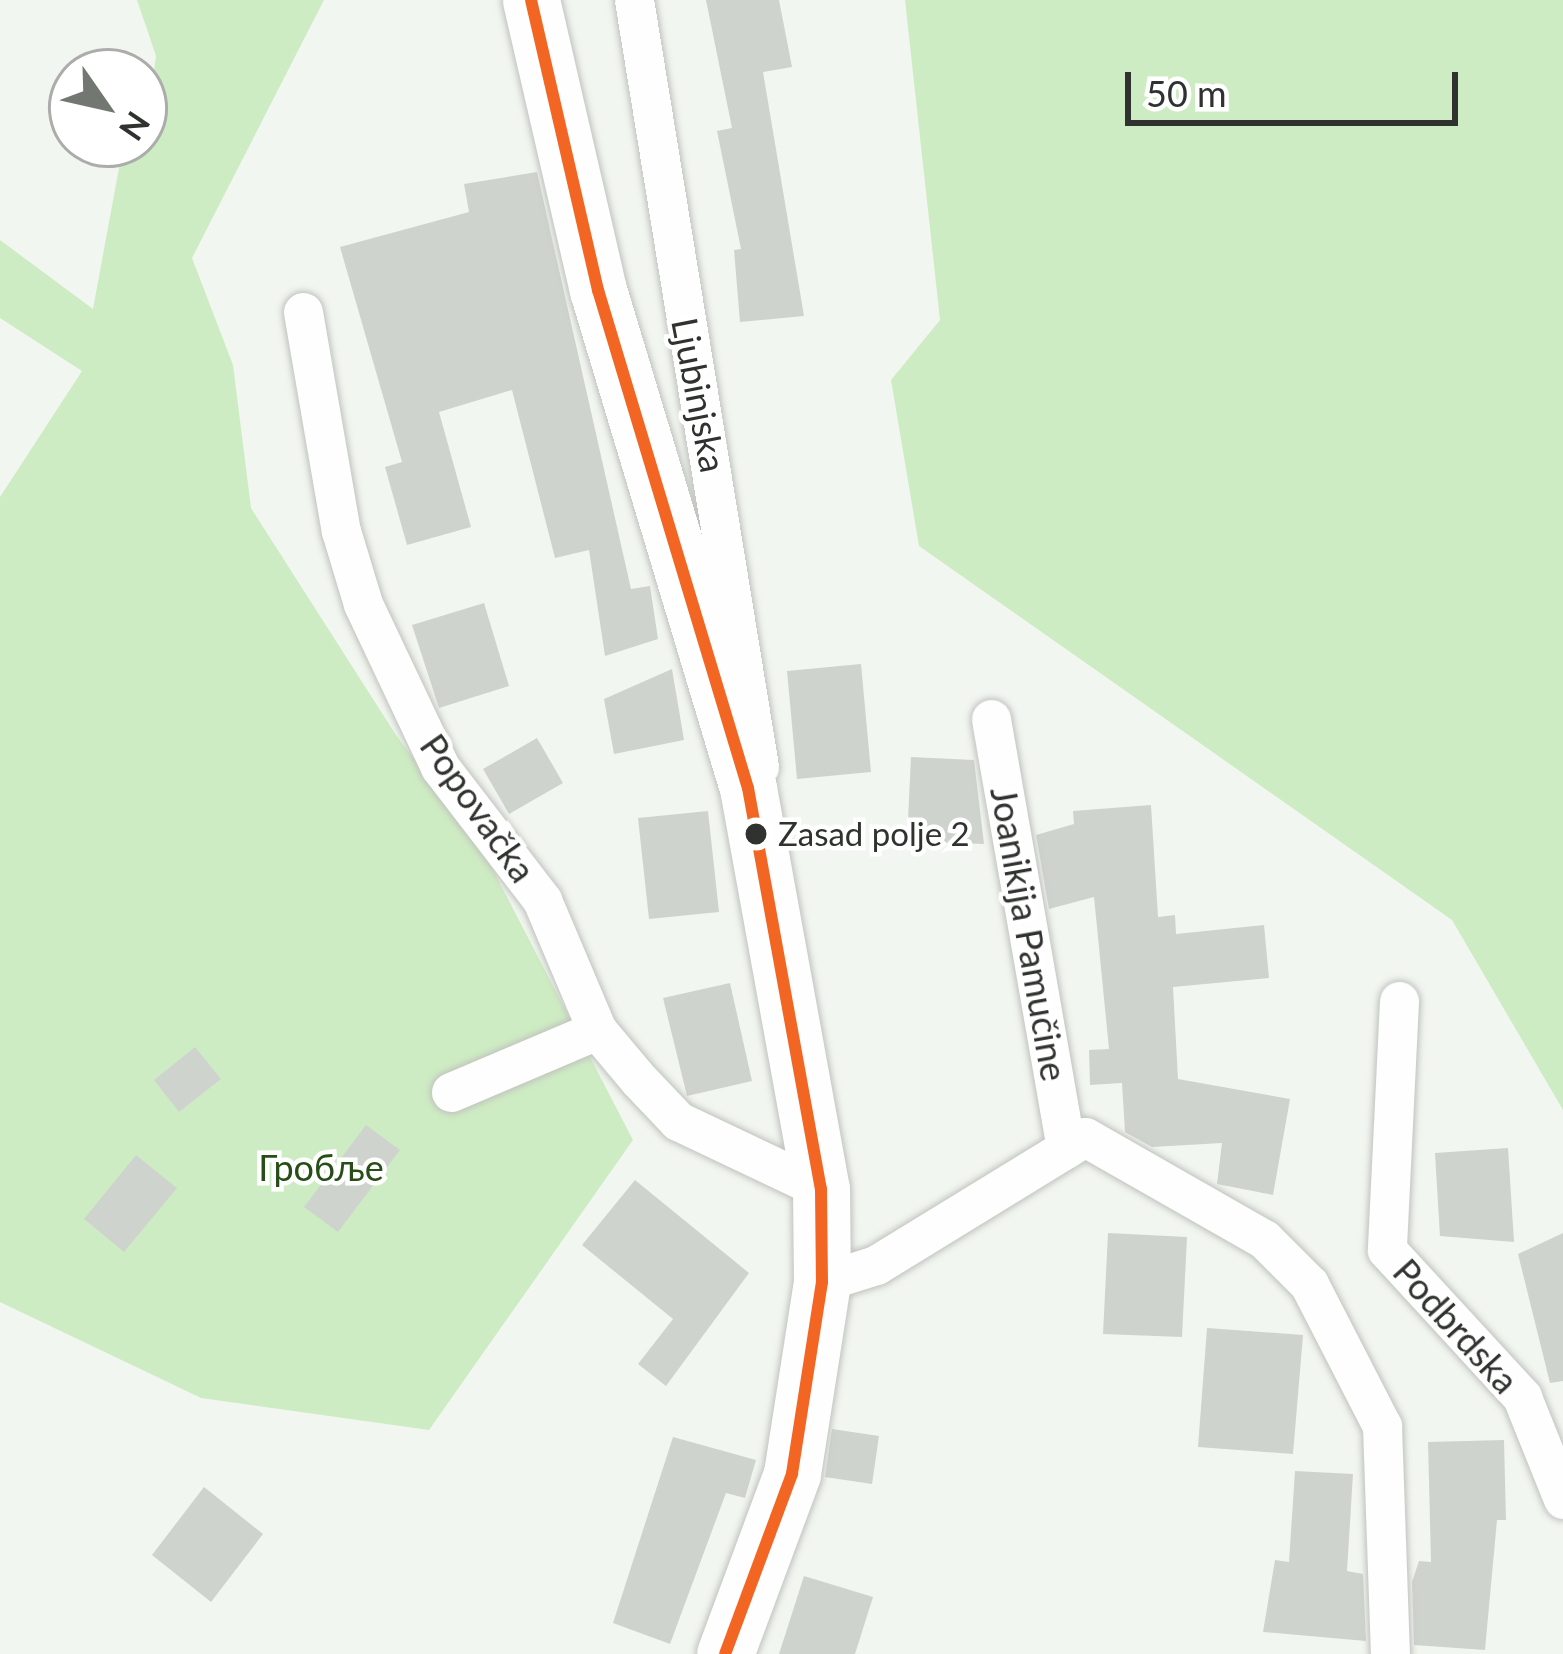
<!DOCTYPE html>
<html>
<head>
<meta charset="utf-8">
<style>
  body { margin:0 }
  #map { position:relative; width:1563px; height:1654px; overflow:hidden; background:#f2f6f0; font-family:Lato,sans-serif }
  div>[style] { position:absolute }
  .green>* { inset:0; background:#ceecc3 }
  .building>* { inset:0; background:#cfd3ce }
  .roads { filter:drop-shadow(0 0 3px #c0c3be) drop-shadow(0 0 3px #c0c3be) }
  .street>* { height:39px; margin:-19.5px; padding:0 19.5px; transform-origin:19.5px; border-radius:19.5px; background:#fdfefd }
  .secondary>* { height:57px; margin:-28.5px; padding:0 28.5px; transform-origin:28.5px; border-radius:28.5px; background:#fdfefd }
  .bus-1>* { height:12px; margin:-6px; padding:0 6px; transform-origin:6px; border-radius:6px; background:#f26522 }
  .dots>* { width:33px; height:33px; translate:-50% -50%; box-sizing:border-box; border:6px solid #fff; border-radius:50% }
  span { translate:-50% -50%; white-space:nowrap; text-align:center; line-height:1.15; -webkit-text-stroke:9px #fff; paint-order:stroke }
  .bus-label { font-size:33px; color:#2f322e }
  .left { translate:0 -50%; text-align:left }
  .street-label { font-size:36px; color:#2f322e }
  .park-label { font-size:36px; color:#264e16 }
  .north { position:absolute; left:48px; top:48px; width:120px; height:120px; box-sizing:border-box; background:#fff; border:3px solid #acadab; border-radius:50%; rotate:124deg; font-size:33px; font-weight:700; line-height:48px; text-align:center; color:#2f322e }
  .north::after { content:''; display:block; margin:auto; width:42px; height:54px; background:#737772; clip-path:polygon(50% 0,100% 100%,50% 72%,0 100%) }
  .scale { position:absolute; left:1125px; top:72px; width:333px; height:54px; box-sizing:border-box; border:6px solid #2f322e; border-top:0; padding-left:15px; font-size:36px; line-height:42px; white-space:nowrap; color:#2f322e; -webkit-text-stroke:9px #fff; paint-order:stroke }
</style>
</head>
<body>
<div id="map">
  <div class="green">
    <div style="clip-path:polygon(137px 0,324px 0,192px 258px,233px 365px,251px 508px,396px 735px,482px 849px,633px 1140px,429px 1430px,201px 1398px,0 1302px,0 497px,82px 371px,0 318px,0 240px,93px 309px,121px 157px,125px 144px,144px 144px,156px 56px)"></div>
    <div style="clip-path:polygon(905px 0,1563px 0,1563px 1110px,1452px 920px,919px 546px,891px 380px,940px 320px)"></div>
  </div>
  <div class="building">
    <div style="clip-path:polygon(706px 0,779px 0,792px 67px,763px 72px,804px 316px,740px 322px,734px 250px,741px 249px,717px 131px,732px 128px)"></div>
    <div style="clip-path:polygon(537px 172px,631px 589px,650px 586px,658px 639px,605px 656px,589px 550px,555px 558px,512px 390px,439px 412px,471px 527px,407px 545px,385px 467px,402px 462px,340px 247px,469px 212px,464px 184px)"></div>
    <div style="clip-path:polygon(484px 603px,509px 686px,439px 708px,412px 625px)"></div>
    <div style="clip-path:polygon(861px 664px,871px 772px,797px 779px,787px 671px)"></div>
    <div style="clip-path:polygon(672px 669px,684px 740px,614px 754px,604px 699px)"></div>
    <div style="clip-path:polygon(537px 738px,563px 783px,509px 814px,483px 769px)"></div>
    <div style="clip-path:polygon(911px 757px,974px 760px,984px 844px,907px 841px)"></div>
    <div style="clip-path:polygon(1151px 805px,1158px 917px,1175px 915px,1176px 934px,1264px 925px,1269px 978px,1173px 987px,1178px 1079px,1290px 1099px,1273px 1195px,1217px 1184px,1222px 1143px,1152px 1147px,1125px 1132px,1122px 1083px,1090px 1085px,1089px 1050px,1109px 1049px,1094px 897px,1049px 909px,1036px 835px,1074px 824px,1073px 811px)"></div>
    <div style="clip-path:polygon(708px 811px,719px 912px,649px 919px,638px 818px)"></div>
    <div style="clip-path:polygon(730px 983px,752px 1081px,687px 1096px,663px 998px)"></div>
    <div style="clip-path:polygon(195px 1047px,221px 1079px,179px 1112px,154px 1080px)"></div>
    <div style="clip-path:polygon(366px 1125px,400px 1150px,338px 1232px,304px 1207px)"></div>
    <div style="clip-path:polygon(1508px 1148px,1514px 1242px,1440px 1236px,1435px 1153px)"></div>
    <div style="clip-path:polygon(136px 1155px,177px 1188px,124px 1252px,84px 1219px)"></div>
    <div style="clip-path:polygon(635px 1180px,749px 1273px,666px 1386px,638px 1364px,673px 1319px,582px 1245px)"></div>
    <div style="clip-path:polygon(1108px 1233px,1187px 1237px,1182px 1337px,1103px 1334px)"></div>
    <div style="clip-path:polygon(1563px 1233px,1563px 1381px,1550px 1383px,1518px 1254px)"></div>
    <div style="clip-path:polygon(1207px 1328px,1303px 1335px,1293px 1454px,1198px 1447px)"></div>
    <div style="clip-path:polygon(832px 1429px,879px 1436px,872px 1484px,825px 1477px)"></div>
    <div style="clip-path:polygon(673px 1437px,756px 1460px,745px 1498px,726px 1493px,670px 1644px,613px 1623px)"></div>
    <div style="clip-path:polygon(1504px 1440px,1506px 1520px,1497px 1520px,1485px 1650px,1414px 1645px,1412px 1582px,1419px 1561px,1431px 1562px,1428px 1442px)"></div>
    <div style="clip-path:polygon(1295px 1471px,1353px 1474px,1347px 1571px,1363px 1574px,1366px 1641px,1263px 1632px,1275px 1560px,1289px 1562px)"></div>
    <div style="clip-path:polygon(204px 1487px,263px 1534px,211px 1602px,152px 1555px)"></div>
    <div style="clip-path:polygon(804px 1576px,873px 1597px,855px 1654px,779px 1654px)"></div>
  </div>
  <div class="roads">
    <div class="street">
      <div style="left:634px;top:0;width:777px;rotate:80.74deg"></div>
      <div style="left:303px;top:312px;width:222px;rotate:80.2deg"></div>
      <div style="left:341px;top:531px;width:76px;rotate:73.2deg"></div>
      <div style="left:363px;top:604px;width:180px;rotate:64.7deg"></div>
      <div style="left:440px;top:767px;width:168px;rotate:52.5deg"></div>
      <div style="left:542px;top:900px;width:141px;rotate:67.1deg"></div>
      <div style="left:597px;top:1030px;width:65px;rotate:50deg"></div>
      <div style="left:639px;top:1080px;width:57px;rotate:46.4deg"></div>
      <div style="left:678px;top:1121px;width:158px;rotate:25.4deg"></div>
      <div style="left:991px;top:719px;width:436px;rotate:80.1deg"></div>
      <div style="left:1399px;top:1001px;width:249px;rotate:92.8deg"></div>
      <div style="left:1387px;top:1250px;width:200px;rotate:47.4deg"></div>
      <div style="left:1522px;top:1397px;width:110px;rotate:68.1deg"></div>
      <div style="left:451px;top:1092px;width:159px;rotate:-23deg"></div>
      <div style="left:822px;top:1282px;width:57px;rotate:-17.5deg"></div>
      <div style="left:876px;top:1265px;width:245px;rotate:-31.5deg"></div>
      <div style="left:1085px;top:1137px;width:206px;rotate:29.7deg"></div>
      <div style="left:1264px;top:1239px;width:64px;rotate:45deg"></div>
      <div style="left:1309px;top:1284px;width:160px;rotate:62.8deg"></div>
      <div style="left:1382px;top:1426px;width:228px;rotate:88deg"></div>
    </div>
    <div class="secondary">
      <div style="left:531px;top:0;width:298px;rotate:77deg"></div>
      <div style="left:598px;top:290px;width:520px;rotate:73.24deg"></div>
      <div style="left:748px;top:788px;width:408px;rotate:79.7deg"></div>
      <div style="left:821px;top:1189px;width:93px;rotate:89.4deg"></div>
      <div style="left:822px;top:1282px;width:194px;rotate:98.9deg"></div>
      <div style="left:792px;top:1474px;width:192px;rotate:110.4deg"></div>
    </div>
  </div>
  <div class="bus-1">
    <div style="left:531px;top:0;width:298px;rotate:77deg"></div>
    <div style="left:598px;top:290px;width:520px;rotate:73.24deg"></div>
    <div style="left:748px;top:788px;width:408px;rotate:79.7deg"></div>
    <div style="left:821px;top:1189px;width:93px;rotate:89.4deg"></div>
    <div style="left:822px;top:1282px;width:194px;rotate:98.9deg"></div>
    <div style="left:792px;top:1474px;width:192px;rotate:110.4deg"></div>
  </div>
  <div class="dots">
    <div style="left:756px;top:834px;background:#2f322e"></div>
  </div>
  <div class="bus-label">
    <span class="left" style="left:778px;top:834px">Zasad polje 2</span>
  </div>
  <div class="street-label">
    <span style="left:699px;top:395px;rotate:79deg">Ljubinjska</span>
    <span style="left:478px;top:808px;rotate:55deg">Popovačka</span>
    <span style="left:1029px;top:934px;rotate:80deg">Joanikija Pamučine</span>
    <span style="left:1456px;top:1326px;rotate:48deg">Podbrdska</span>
  </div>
  <div class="park-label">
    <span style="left:321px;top:1168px">Гробље</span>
  </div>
  <div class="north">N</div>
  <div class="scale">50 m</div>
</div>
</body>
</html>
